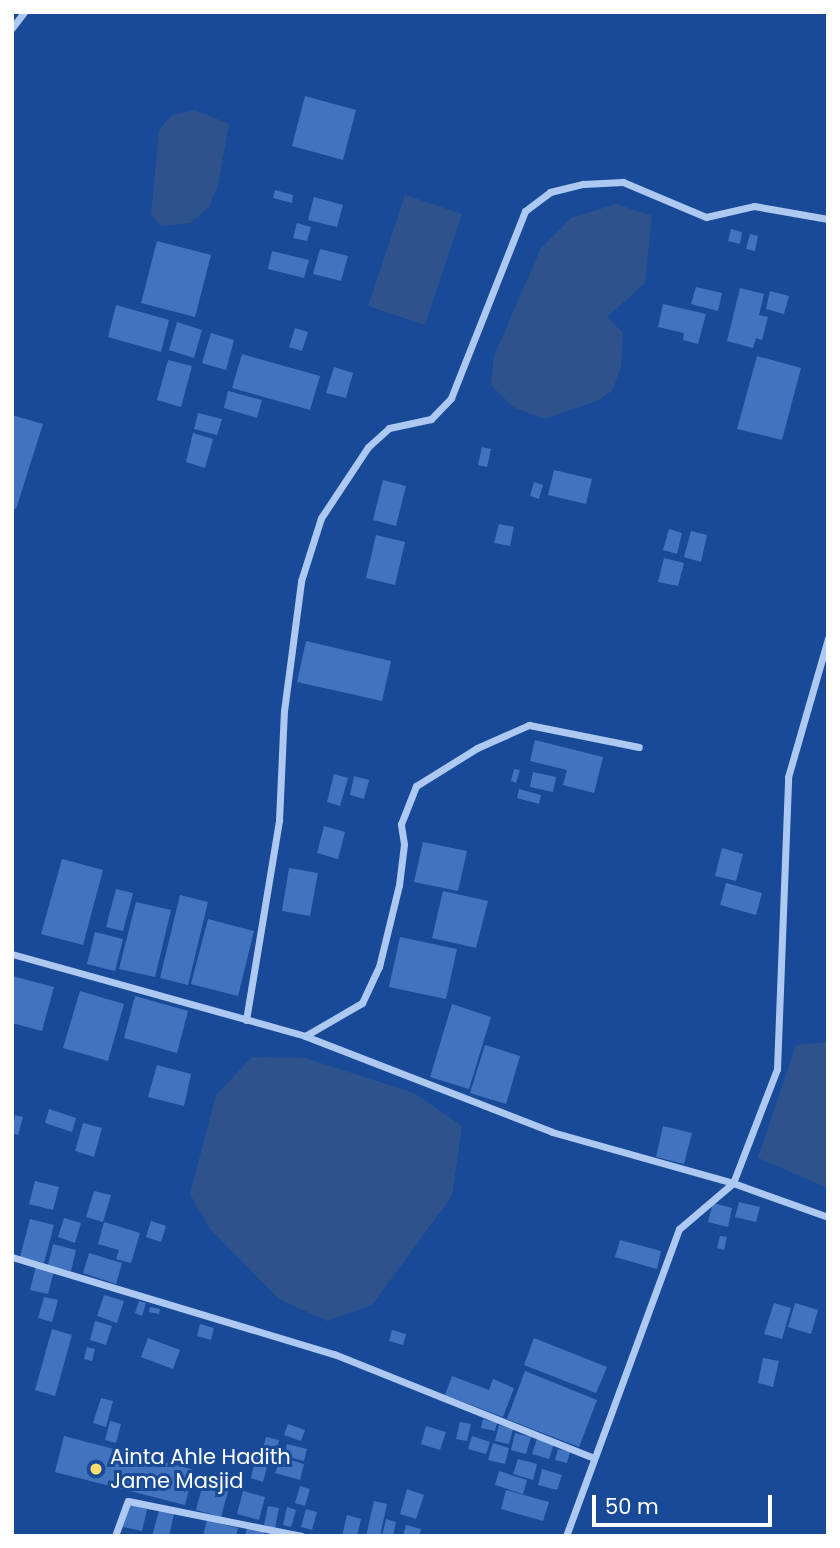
<!DOCTYPE html>
<html>
<head>
<meta charset="utf-8">
<style>
  body { margin:0 }
  #map { position:relative; width:840px; height:1548px; overflow:hidden; background:#194a98; font-family:Poppins,sans-serif }
  div>[style] { position:absolute }
  .water>* { inset:0; background:#2e538c }
  .building>* { inset:0; background:#4273bf }
  .minor>* { height:7px; margin:-3.5px; padding:0 3.5px; transform-origin:3.5px; border-radius:3.5px; background:#adc8f1 }
  .dots>* { width:19px; height:19px; translate:-50% -50%; box-sizing:border-box; border:4px solid #194a98; border-radius:50% }
  span { translate:-50% -50%; white-space:nowrap; text-align:center; line-height:1.15; -webkit-text-stroke:6px #194a98; paint-order:stroke }
  .poi-label { font-size:21px; color:#fff }
  .left { translate:0 -50%; text-align:left }
  .frame { position:absolute; inset:0; border:14px solid #fff; pointer-events:none }
  .scale { position:absolute; left:592px; top:1495px; width:180px; height:32px; box-sizing:border-box; border:4px solid #fff; border-top:0; padding-left:9px; font-size:21px; line-height:24px; white-space:nowrap; color:#fff; -webkit-text-stroke:5px #194a98; paint-order:stroke }
</style>
</head>
<body>
<div id="map">
  <div class="water">
    <div style="clip-path:polygon(195px 110px,229px 124px,218px 185px,209px 207px,190px 223px,161px 226px,151px 215px,159px 130px,172px 115px)"></div>
    <div style="clip-path:polygon(405px 195px,462px 214px,425px 325px,368px 306px)"></div>
    <div style="clip-path:polygon(616px 204px,652px 216px,645px 283px,607px 317px,623px 333px,621px 368px,612px 391px,597px 401px,544px 419px,513px 407px,491px 385px,494px 356px,541px 248px,571px 218px)"></div>
    <div style="clip-path:polygon(828px 1042px,828px 1188px,758px 1158px,796px 1045px)"></div>
    <div style="clip-path:polygon(252px 1057px,305px 1058px,414px 1093px,462px 1126px,452px 1196px,372px 1305px,327px 1321px,279px 1299px,209px 1228px,190px 1194px,216px 1095px)"></div>
  </div>
  <div class="building">
    <div style="clip-path:polygon(305px 96px,356px 110px,343px 160px,292px 146px)"></div>
    <div style="clip-path:polygon(275px 190px,293px 195px,292px 203px,273px 198px)"></div>
    <div style="clip-path:polygon(314px 197px,343px 205px,337px 227px,308px 220px)"></div>
    <div style="clip-path:polygon(297px 223px,311px 227px,307px 241px,293px 238px)"></div>
    <div style="clip-path:polygon(731px 229px,742px 232px,740px 244px,728px 241px)"></div>
    <div style="clip-path:polygon(750px 234px,758px 236px,755px 251px,746px 249px)"></div>
    <div style="clip-path:polygon(157px 241px,211px 255px,195px 317px,141px 303px)"></div>
    <div style="clip-path:polygon(320px 249px,348px 256px,341px 281px,313px 274px)"></div>
    <div style="clip-path:polygon(272px 251px,309px 260px,304px 278px,268px 269px)"></div>
    <div style="clip-path:polygon(696px 287px,722px 293px,718px 311px,691px 304px)"></div>
    <div style="clip-path:polygon(740px 288px,764px 294px,759px 315px,768px 317px,762px 340px,756px 338px,753px 348px,727px 341px)"></div>
    <div style="clip-path:polygon(770px 291px,789px 296px,784px 314px,766px 309px)"></div>
    <div style="clip-path:polygon(663px 304px,706px 314px,698px 344px,683px 340px,684px 333px,658px 327px)"></div>
    <div style="clip-path:polygon(116px 305px,169px 320px,161px 352px,108px 337px)"></div>
    <div style="clip-path:polygon(177px 322px,202px 330px,194px 358px,169px 350px)"></div>
    <div style="clip-path:polygon(295px 328px,308px 332px,302px 351px,289px 347px)"></div>
    <div style="clip-path:polygon(211px 333px,234px 340px,226px 370px,202px 363px)"></div>
    <div style="clip-path:polygon(242px 354px,320px 376px,310px 410px,232px 388px)"></div>
    <div style="clip-path:polygon(757px 356px,801px 368px,782px 440px,737px 429px)"></div>
    <div style="clip-path:polygon(168px 360px,192px 366px,181px 407px,157px 400px)"></div>
    <div style="clip-path:polygon(334px 367px,353px 373px,346px 398px,326px 393px)"></div>
    <div style="clip-path:polygon(228px 391px,262px 400px,257px 418px,224px 408px)"></div>
    <div style="clip-path:polygon(198px 413px,222px 419px,217px 435px,194px 429px)"></div>
    <div style="clip-path:polygon(12px 415px,43px 424px,16px 509px,12px 508px)"></div>
    <div style="clip-path:polygon(193px 433px,213px 439px,205px 468px,186px 462px)"></div>
    <div style="clip-path:polygon(482px 447px,491px 449px,487px 467px,478px 465px)"></div>
    <div style="clip-path:polygon(554px 470px,592px 479px,586px 504px,548px 495px)"></div>
    <div style="clip-path:polygon(383px 480px,406px 486px,396px 526px,373px 520px)"></div>
    <div style="clip-path:polygon(534px 482px,543px 485px,539px 499px,530px 496px)"></div>
    <div style="clip-path:polygon(499px 524px,514px 527px,510px 546px,494px 543px)"></div>
    <div style="clip-path:polygon(669px 529px,682px 533px,677px 554px,663px 550px)"></div>
    <div style="clip-path:polygon(691px 531px,707px 535px,701px 562px,684px 557px)"></div>
    <div style="clip-path:polygon(376px 535px,405px 542px,395px 585px,366px 578px)"></div>
    <div style="clip-path:polygon(664px 558px,684px 563px,678px 586px,658px 582px)"></div>
    <div style="clip-path:polygon(306px 641px,391px 661px,382px 701px,297px 682px)"></div>
    <div style="clip-path:polygon(535px 740px,603px 757px,594px 793px,563px 785px,567px 770px,530px 761px)"></div>
    <div style="clip-path:polygon(514px 769px,520px 770px,516px 783px,511px 781px)"></div>
    <div style="clip-path:polygon(533px 772px,556px 777px,553px 792px,530px 787px)"></div>
    <div style="clip-path:polygon(334px 774px,348px 778px,340px 806px,327px 802px)"></div>
    <div style="clip-path:polygon(354px 776px,369px 780px,364px 799px,350px 795px)"></div>
    <div style="clip-path:polygon(519px 789px,541px 795px,539px 804px,517px 798px)"></div>
    <div style="clip-path:polygon(324px 826px,345px 832px,338px 859px,317px 853px)"></div>
    <div style="clip-path:polygon(423px 842px,467px 851px,458px 891px,414px 882px)"></div>
    <div style="clip-path:polygon(722px 848px,743px 854px,736px 881px,715px 876px)"></div>
    <div style="clip-path:polygon(62px 859px,103px 870px,83px 945px,41px 934px)"></div>
    <div style="clip-path:polygon(289px 868px,318px 873px,310px 916px,282px 911px)"></div>
    <div style="clip-path:polygon(726px 883px,762px 893px,756px 915px,720px 905px)"></div>
    <div style="clip-path:polygon(116px 889px,133px 893px,123px 931px,106px 927px)"></div>
    <div style="clip-path:polygon(443px 891px,488px 901px,476px 948px,432px 938px)"></div>
    <div style="clip-path:polygon(180px 895px,208px 902px,188px 985px,160px 978px)"></div>
    <div style="clip-path:polygon(136px 902px,171px 910px,155px 977px,119px 969px)"></div>
    <div style="clip-path:polygon(208px 919px,254px 931px,238px 996px,191px 984px)"></div>
    <div style="clip-path:polygon(95px 932px,123px 939px,115px 971px,87px 964px)"></div>
    <div style="clip-path:polygon(400px 937px,457px 949px,446px 999px,389px 987px)"></div>
    <div style="clip-path:polygon(12px 976px,54px 987px,42px 1031px,12px 1023px)"></div>
    <div style="clip-path:polygon(80px 991px,124px 1004px,108px 1061px,63px 1048px)"></div>
    <div style="clip-path:polygon(135px 996px,188px 1011px,177px 1053px,124px 1038px)"></div>
    <div style="clip-path:polygon(452px 1004px,491px 1017px,469px 1089px,430px 1077px)"></div>
    <div style="clip-path:polygon(485px 1045px,520px 1056px,506px 1104px,470px 1093px)"></div>
    <div style="clip-path:polygon(157px 1065px,191px 1074px,184px 1106px,148px 1097px)"></div>
    <div style="clip-path:polygon(49px 1109px,76px 1118px,72px 1132px,45px 1123px)"></div>
    <div style="clip-path:polygon(15px 1115px,23px 1117px,18px 1135px,12px 1133px)"></div>
    <div style="clip-path:polygon(83px 1123px,102px 1128px,94px 1157px,75px 1151px)"></div>
    <div style="clip-path:polygon(663px 1126px,692px 1133px,684px 1164px,656px 1157px)"></div>
    <div style="clip-path:polygon(35px 1181px,59px 1187px,53px 1210px,29px 1204px)"></div>
    <div style="clip-path:polygon(94px 1191px,111px 1195px,103px 1222px,86px 1217px)"></div>
    <div style="clip-path:polygon(739px 1202px,760px 1207px,756px 1222px,735px 1217px)"></div>
    <div style="clip-path:polygon(713px 1203px,732px 1208px,728px 1227px,708px 1222px)"></div>
    <div style="clip-path:polygon(64px 1218px,81px 1223px,75px 1243px,58px 1237px)"></div>
    <div style="clip-path:polygon(30px 1219px,54px 1225px,44px 1263px,20px 1257px)"></div>
    <div style="clip-path:polygon(151px 1221px,166px 1226px,161px 1242px,146px 1237px)"></div>
    <div style="clip-path:polygon(104px 1222px,140px 1233px,131px 1263px,116px 1259px,119px 1250px,98px 1244px)"></div>
    <div style="clip-path:polygon(720px 1236px,727px 1237px,724px 1250px,717px 1248px)"></div>
    <div style="clip-path:polygon(620px 1240px,661px 1251px,657px 1269px,615px 1257px)"></div>
    <div style="clip-path:polygon(53px 1244px,76px 1250px,71px 1271px,48px 1265px)"></div>
    <div style="clip-path:polygon(89px 1253px,122px 1263px,116px 1284px,83px 1273px)"></div>
    <div style="clip-path:polygon(36px 1266px,54px 1271px,48px 1294px,30px 1290px)"></div>
    <div style="clip-path:polygon(104px 1295px,124px 1301px,117px 1323px,97px 1316px)"></div>
    <div style="clip-path:polygon(44px 1297px,58px 1300px,52px 1322px,38px 1318px)"></div>
    <div style="clip-path:polygon(139px 1301px,146px 1303px,142px 1316px,135px 1313px)"></div>
    <div style="clip-path:polygon(774px 1303px,791px 1308px,782px 1339px,764px 1334px)"></div>
    <div style="clip-path:polygon(795px 1303px,818px 1310px,811px 1334px,788px 1327px)"></div>
    <div style="clip-path:polygon(150px 1307px,160px 1309px,159px 1314px,149px 1312px)"></div>
    <div style="clip-path:polygon(95px 1321px,112px 1326px,106px 1345px,90px 1340px)"></div>
    <div style="clip-path:polygon(200px 1324px,214px 1328px,211px 1340px,197px 1336px)"></div>
    <div style="clip-path:polygon(52px 1329px,72px 1335px,55px 1396px,35px 1390px)"></div>
    <div style="clip-path:polygon(392px 1330px,406px 1334px,403px 1345px,389px 1341px)"></div>
    <div style="clip-path:polygon(148px 1338px,180px 1350px,173px 1369px,141px 1357px)"></div>
    <div style="clip-path:polygon(534px 1338px,607px 1367px,596px 1393px,524px 1365px)"></div>
    <div style="clip-path:polygon(87px 1347px,95px 1349px,92px 1361px,84px 1359px)"></div>
    <div style="clip-path:polygon(763px 1358px,779px 1361px,773px 1387px,758px 1383px)"></div>
    <div style="clip-path:polygon(525px 1371px,597px 1400px,579px 1447px,507px 1419px)"></div>
    <div style="clip-path:polygon(452px 1376px,489px 1390px,493px 1379px,514px 1388px,503px 1417px,445px 1395px)"></div>
    <div style="clip-path:polygon(101px 1398px,113px 1401px,106px 1427px,93px 1423px)"></div>
    <div style="clip-path:polygon(483px 1419px,497px 1423px,495px 1431px,481px 1428px)"></div>
    <div style="clip-path:polygon(110px 1421px,121px 1424px,116px 1443px,105px 1440px)"></div>
    <div style="clip-path:polygon(460px 1422px,471px 1424px,467px 1441px,456px 1439px)"></div>
    <div style="clip-path:polygon(288px 1424px,305px 1430px,301px 1441px,284px 1435px)"></div>
    <div style="clip-path:polygon(499px 1425px,513px 1429px,509px 1444px,495px 1441px)"></div>
    <div style="clip-path:polygon(426px 1426px,446px 1432px,440px 1450px,421px 1444px)"></div>
    <div style="clip-path:polygon(515px 1433px,531px 1437px,526px 1454px,511px 1450px)"></div>
    <div style="clip-path:polygon(64px 1436px,194px 1470px,185px 1505px,55px 1472px)"></div>
    <div style="clip-path:polygon(472px 1436px,490px 1442px,486px 1454px,468px 1449px)"></div>
    <div style="clip-path:polygon(266px 1437px,279px 1440px,276px 1452px,263px 1448px)"></div>
    <div style="clip-path:polygon(537px 1439px,554px 1444px,549px 1459px,532px 1454px)"></div>
    <div style="clip-path:polygon(493px 1443px,509px 1448px,505px 1464px,488px 1460px)"></div>
    <div style="clip-path:polygon(287px 1444px,307px 1449px,304px 1461px,284px 1456px)"></div>
    <div style="clip-path:polygon(558px 1449px,570px 1452px,567px 1463px,555px 1460px)"></div>
    <div style="clip-path:polygon(256px 1456px,269px 1459px,263px 1482px,251px 1478px)"></div>
    <div style="clip-path:polygon(281px 1457px,304px 1464px,300px 1480px,275px 1473px)"></div>
    <div style="clip-path:polygon(518px 1459px,537px 1464px,533px 1480px,513px 1474px)"></div>
    <div style="clip-path:polygon(542px 1469px,562px 1475px,557px 1490px,538px 1485px)"></div>
    <div style="clip-path:polygon(499px 1471px,527px 1480px,523px 1494px,495px 1485px)"></div>
    <div style="clip-path:polygon(203px 1484px,228px 1491px,221px 1517px,196px 1510px)"></div>
    <div style="clip-path:polygon(300px 1486px,310px 1489px,305px 1506px,295px 1503px)"></div>
    <div style="clip-path:polygon(407px 1489px,424px 1495px,416px 1519px,400px 1514px)"></div>
    <div style="clip-path:polygon(506px 1490px,549px 1502px,543px 1521px,501px 1509px)"></div>
    <div style="clip-path:polygon(243px 1491px,265px 1497px,259px 1520px,237px 1514px)"></div>
    <div style="clip-path:polygon(374px 1501px,387px 1504px,380px 1536px,366px 1536px)"></div>
    <div style="clip-path:polygon(129px 1504px,147px 1509px,142px 1531px,123px 1527px)"></div>
    <div style="clip-path:polygon(268px 1506px,279px 1508px,275px 1528px,264px 1525px)"></div>
    <div style="clip-path:polygon(160px 1507px,175px 1510px,169px 1536px,152px 1536px)"></div>
    <div style="clip-path:polygon(287px 1507px,296px 1510px,291px 1527px,283px 1525px)"></div>
    <div style="clip-path:polygon(306px 1509px,317px 1512px,312px 1530px,301px 1527px)"></div>
    <div style="clip-path:polygon(347px 1515px,361px 1519px,357px 1536px,342px 1536px)"></div>
    <div style="clip-path:polygon(386px 1519px,396px 1522px,393px 1536px,382px 1536px)"></div>
    <div style="clip-path:polygon(207px 1520px,238px 1528px,236px 1536px,203px 1536px)"></div>
    <div style="clip-path:polygon(406px 1525px,421px 1529px,419px 1536px,403px 1536px)"></div>
    <div style="clip-path:polygon(247px 1528px,265px 1532px,264px 1536px,245px 1536px)"></div>
  </div>
  <div class="minor">
    <div style="left:12px;top:28px;width:20px;rotate:-53deg"></div>
    <div style="left:12px;top:954px;width:304px;rotate:15.6deg"></div>
    <div style="left:305px;top:1036px;width:265px;rotate:21.2deg"></div>
    <div style="left:552px;top:1132px;width:188px;rotate:15.7deg"></div>
    <div style="left:733px;top:1183px;width:101px;rotate:19.7deg"></div>
    <div style="left:246px;top:1020px;width:203px;rotate:-80.6deg"></div>
    <div style="left:279px;top:820px;width:109px;rotate:-87.4deg"></div>
    <div style="left:284px;top:711px;width:131px;rotate:-82.5deg"></div>
    <div style="left:301px;top:581px;width:66px;rotate:-72.4deg"></div>
    <div style="left:321px;top:518px;width:85px;rotate:-56.5deg"></div>
    <div style="left:368px;top:447px;width:28px;rotate:-42deg"></div>
    <div style="left:389px;top:428px;width:43px;rotate:-12.1deg"></div>
    <div style="left:431px;top:419px;width:29px;rotate:-46deg"></div>
    <div style="left:451px;top:398px;width:201px;rotate:-68.4deg"></div>
    <div style="left:525px;top:211px;width:31px;rotate:-37deg"></div>
    <div style="left:550px;top:192px;width:34px;rotate:-14deg"></div>
    <div style="left:583px;top:184px;width:40px;rotate:-2.9deg"></div>
    <div style="left:623px;top:182px;width:90px;rotate:22.9deg"></div>
    <div style="left:706px;top:217px;width:49px;rotate:-12.9deg"></div>
    <div style="left:754px;top:206px;width:75px;rotate:10deg"></div>
    <div style="left:305px;top:1036px;width:66px;rotate:-30.1deg"></div>
    <div style="left:362px;top:1003px;width:40px;rotate:-65deg"></div>
    <div style="left:379px;top:967px;width:84px;rotate:-76.3deg"></div>
    <div style="left:399px;top:885px;width:41px;rotate:-83deg"></div>
    <div style="left:404px;top:844px;width:20px;rotate:-99deg"></div>
    <div style="left:401px;top:824px;width:41px;rotate:-68.5deg"></div>
    <div style="left:416px;top:786px;width:72px;rotate:-31.9deg"></div>
    <div style="left:477px;top:748px;width:57px;rotate:-23.9deg"></div>
    <div style="left:529px;top:725px;width:112px;rotate:11.3deg"></div>
    <div style="left:12px;top:1257px;width:336px;rotate:16.8deg"></div>
    <div style="left:334px;top:1354px;width:280px;rotate:21.8deg"></div>
    <div style="left:115px;top:1536px;width:37px;rotate:-70deg"></div>
    <div style="left:128px;top:1501px;width:177px;rotate:11.4deg"></div>
    <div style="left:566px;top:1536px;width:327px;rotate:-69.8deg"></div>
    <div style="left:679px;top:1229px;width:71px;rotate:-40.4deg"></div>
    <div style="left:733px;top:1183px;width:122px;rotate:-68.9deg"></div>
    <div style="left:777px;top:1069px;width:292px;rotate:-87.8deg"></div>
    <div style="left:788px;top:777px;width:145px;rotate:-73.9deg"></div>
  </div>
  <div class="dots">
    <div style="left:96px;top:1469px;background:#ffdc6d"></div>
  </div>
  <div class="poi-label">
    <span class="left" style="left:110px;top:1469px">Ainta Ahle Hadith<br>Jame Masjid</span>
  </div>
  <div class="frame"></div>
  <div class="scale">50 m</div>
</div>
</body>
</html>
